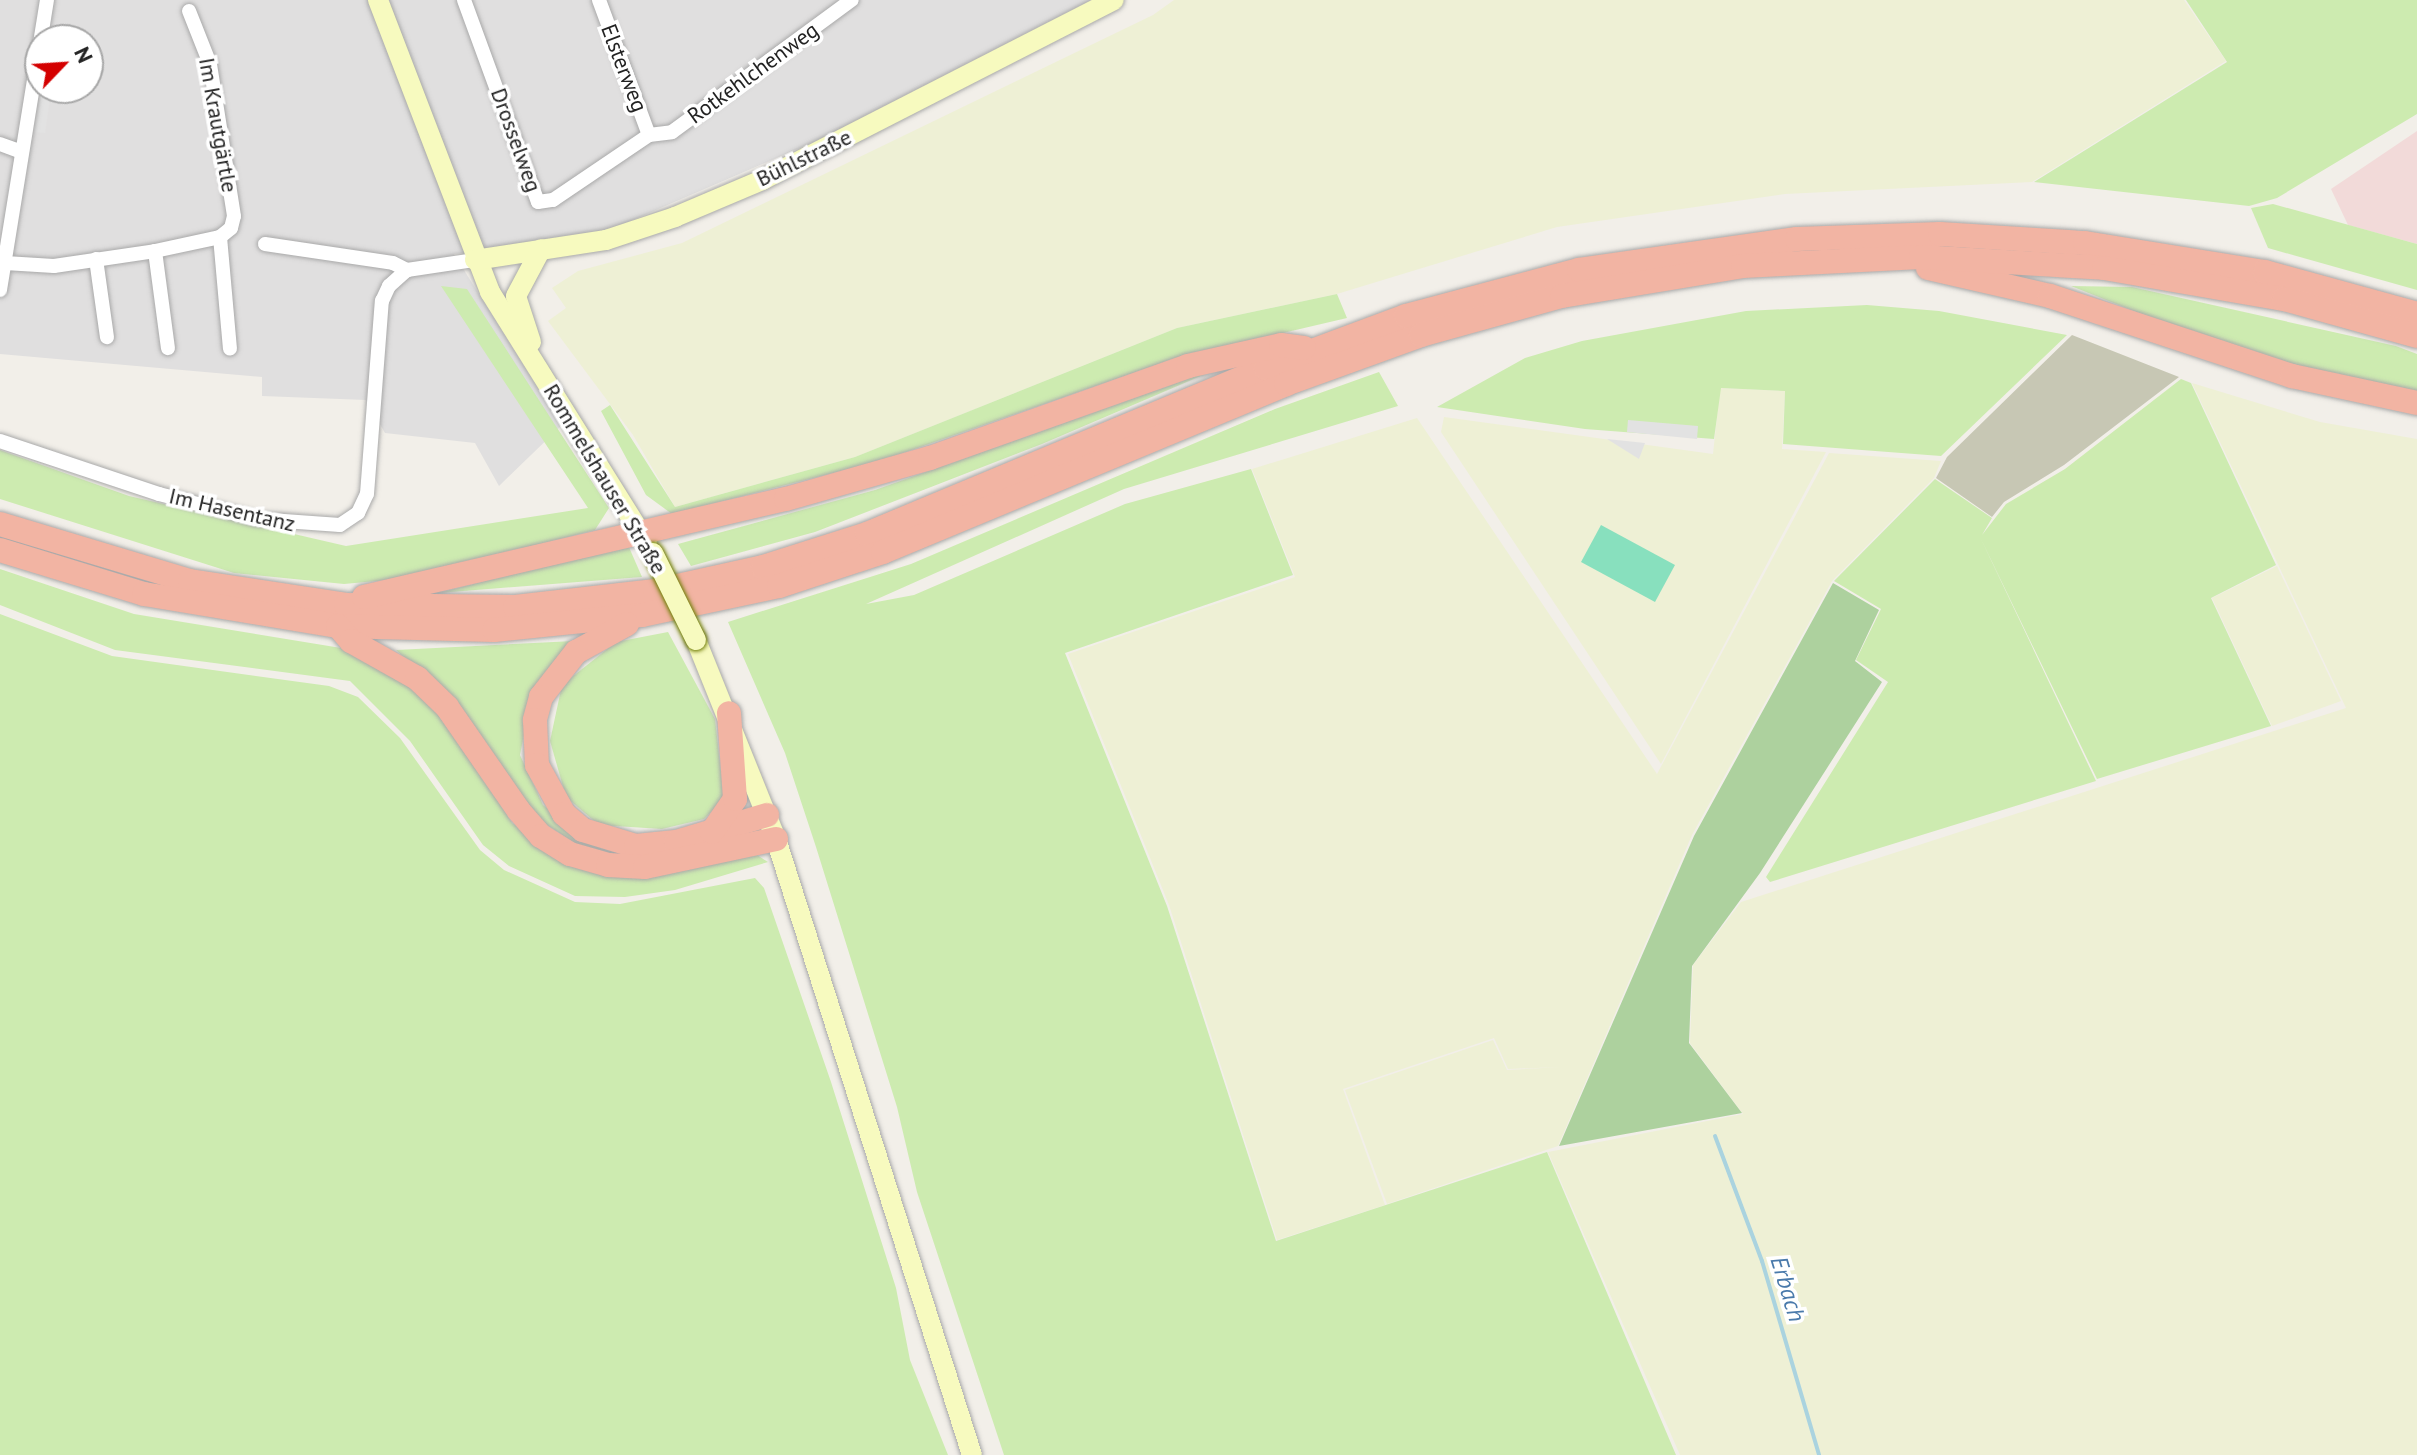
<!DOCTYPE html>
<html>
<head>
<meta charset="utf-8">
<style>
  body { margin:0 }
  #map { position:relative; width:2417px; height:1455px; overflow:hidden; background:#f2efe9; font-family:"PT Sans",sans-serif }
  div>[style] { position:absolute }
  .residential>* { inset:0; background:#e0dfdf }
  .commercial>* { inset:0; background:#f2dad9 }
  .construction>* { inset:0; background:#c7c7b4 }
  .farmland>* { inset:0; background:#eef0d5 }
  .grass>* { inset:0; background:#cdebb0 }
  .forest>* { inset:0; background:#add19e }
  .pitch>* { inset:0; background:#88e0be }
  .parking>* { inset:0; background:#e2e2e2 }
  .stream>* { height:4px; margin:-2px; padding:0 2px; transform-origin:2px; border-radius:2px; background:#aad3df }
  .roads { filter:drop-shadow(0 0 2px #a9a9a9) drop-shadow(0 0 2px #a9a9a9) }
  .minor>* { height:14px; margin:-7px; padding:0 7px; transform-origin:7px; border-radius:7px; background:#fff }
  .secondary>* { height:20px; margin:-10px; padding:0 10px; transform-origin:10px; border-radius:10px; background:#f7fabf }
  .trunk>* { height:24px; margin:-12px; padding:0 12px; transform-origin:12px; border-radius:12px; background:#f2b4a3 }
  .bridges { filter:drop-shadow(0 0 2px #707d05) drop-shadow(0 0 2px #707d05) }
  .secondary-bridge>* { height:20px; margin:-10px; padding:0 10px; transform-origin:10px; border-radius:10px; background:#f7fabf }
  span { translate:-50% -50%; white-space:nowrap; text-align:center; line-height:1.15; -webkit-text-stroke:7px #fff; paint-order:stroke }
  .street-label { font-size:22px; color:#222 }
  .water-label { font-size:24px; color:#4a7aab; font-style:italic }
  .north { position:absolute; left:24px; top:24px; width:80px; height:80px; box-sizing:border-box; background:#fff; border:2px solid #a7a7a7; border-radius:50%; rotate:65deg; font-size:22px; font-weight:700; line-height:32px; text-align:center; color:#222 }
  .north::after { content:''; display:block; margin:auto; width:28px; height:36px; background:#d40000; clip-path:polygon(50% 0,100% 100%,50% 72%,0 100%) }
</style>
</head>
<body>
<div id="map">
  <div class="residential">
    <div style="clip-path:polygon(evenodd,0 0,1091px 0,818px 140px,598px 235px,454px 254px,561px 426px,499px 486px,475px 443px,385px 433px,366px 400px,262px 396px,262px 377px,0 354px,0 0,40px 40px,88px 40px,88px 88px,40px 88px,40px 40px)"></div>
  </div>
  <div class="commercial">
    <div style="clip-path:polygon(2417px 131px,2417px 244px,2348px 225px,2331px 189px)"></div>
  </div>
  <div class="construction">
    <div style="clip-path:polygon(2072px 335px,2179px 377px,2064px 465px,2004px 502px,1992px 517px,1936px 478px,1947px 457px)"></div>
  </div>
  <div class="farmland">
    <div style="clip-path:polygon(1174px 0,2184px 0,2226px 61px,2032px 182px,1785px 194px,1557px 227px,1337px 294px,1177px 328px,855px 457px,675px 507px,633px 435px,548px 321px,566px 308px,552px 288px,578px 271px,682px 243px,1153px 15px)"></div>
    <div style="clip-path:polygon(2192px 383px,2320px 422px,2417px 439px,2417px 1455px,1680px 1455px,1548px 1152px,1743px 1114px,1690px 1043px,1693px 965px,1741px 902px,2346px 708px)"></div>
    <div style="clip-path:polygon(1720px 388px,1785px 391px,1782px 449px,1826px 452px,1661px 764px,1441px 432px,1444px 417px,1713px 454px)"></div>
    <div style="clip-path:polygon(1417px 418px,1657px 774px,1829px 453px,1941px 461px,1934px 478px,1832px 581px,1692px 835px,1558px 1146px,1387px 1204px,1345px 1090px,1493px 1040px,1507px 1070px,1561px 1067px,1508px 1069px,1494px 1038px,1343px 1089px,1385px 1205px,1277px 1240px,1169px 905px,1068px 654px,1295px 577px,1252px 469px)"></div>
    <div style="clip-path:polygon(2277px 566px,2341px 701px,2272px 726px,2212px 598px)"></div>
  </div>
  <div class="grass">
    <div style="clip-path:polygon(2186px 0,2417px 0,2417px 114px,2277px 198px,2249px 206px,2034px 182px,2227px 62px)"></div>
    <div style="clip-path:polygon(2273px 204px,2417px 244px,2417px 290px,2268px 248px,2251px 208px)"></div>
    <div style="clip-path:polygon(441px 286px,467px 289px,609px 508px,595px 530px,409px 578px,344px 584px,234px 573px,0 499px,0 450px,129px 496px,346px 546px,588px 508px)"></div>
    <div style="clip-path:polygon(2071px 286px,2132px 287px,2396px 346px,2417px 354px,2417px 392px,2313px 372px,2192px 334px)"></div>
    <div style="clip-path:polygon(1337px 294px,1347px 318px,1176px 358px,880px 461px,672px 514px,646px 495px,601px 411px,610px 405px,675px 507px,855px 457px,1177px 328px)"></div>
    <div style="clip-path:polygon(1867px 305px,1939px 311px,2067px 335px,1941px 456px,1783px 444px,1785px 391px,1721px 388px,1714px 439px,1585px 429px,1437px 407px,1525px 358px,1582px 341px,1746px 311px)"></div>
    <div style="clip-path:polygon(1224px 366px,1042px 444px,815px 532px,691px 566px,678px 544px,875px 490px)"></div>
    <div style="clip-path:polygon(1379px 372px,1398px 406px,1124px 489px,866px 604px,914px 595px,1125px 504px,1251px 469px,1293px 575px,1065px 653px,1167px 906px,1276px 1241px,1547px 1152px,1676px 1455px,1004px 1455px,917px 1192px,897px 1107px,816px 847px,785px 753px,728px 622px,911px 564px,1275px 409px)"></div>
    <div style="clip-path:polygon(2181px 379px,2191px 383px,2276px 565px,2211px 598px,2271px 726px,2097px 779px,1980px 537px,2096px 781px,1770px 882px,1766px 877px,1888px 682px,1856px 660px,1881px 609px,1834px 581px,1935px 479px,1992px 518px,1982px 535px,2006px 504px,2065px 469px)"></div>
    <div style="clip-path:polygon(628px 545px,642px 577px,438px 593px)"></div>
    <div style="clip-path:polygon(0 569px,134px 614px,341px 648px,407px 680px,453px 727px,512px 823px,569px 865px,622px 878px,754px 853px,768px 862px,675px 890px,625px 897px,575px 896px,509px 866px,483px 845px,410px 741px,350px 681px,115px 650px,0 605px)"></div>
    <div style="clip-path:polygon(0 614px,112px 656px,329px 686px,358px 697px,400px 738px,480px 850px,504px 870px,575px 902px,620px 904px,755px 878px,764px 888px,831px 1082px,896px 1288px,910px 1360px,948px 1455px,0 1455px)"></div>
    <div style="clip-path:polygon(668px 632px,715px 719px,724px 799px,704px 819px,662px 829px,599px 825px,566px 797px,550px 741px,562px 685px,616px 642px)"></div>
    <div style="clip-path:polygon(574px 641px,533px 689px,520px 755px,543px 805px,592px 843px,756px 830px,625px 859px,585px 850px,534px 816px,458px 706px,396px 650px)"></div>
  </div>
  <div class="forest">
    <div style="clip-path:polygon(1833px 583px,1879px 610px,1855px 661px,1882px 682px,1760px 873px,1692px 966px,1689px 1043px,1742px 1113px,1559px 1146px,1694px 836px)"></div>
  </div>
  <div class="pitch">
    <div style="clip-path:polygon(1601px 525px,1675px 565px,1655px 602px,1581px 562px)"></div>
  </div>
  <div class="parking">
    <div style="clip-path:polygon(40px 96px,50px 98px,45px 133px,34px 132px)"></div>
    <div style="clip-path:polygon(1628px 420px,1698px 426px,1697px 439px,1627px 432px)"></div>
    <div style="clip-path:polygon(1607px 439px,1645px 443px,1639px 459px)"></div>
  </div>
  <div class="stream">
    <div style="left:1715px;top:1136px;width:134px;rotate:69.4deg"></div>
    <div style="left:1762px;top:1261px;width:202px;rotate:73.6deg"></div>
  </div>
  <div class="roads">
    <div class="minor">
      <div style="left:464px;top:0;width:215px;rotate:69.9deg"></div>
      <div style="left:538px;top:202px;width:15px;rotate:-8deg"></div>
      <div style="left:553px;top:200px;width:116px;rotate:-34.1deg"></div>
      <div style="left:649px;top:135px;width:23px;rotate:-7deg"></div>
      <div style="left:672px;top:132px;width:223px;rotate:-36.3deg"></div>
      <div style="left:599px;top:0;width:144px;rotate:69.7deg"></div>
      <div style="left:0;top:144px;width:20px;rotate:20deg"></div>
      <div style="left:220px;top:237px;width:112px;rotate:84.9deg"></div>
      <div style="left:265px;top:244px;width:129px;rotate:8.4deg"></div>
      <div style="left:393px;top:263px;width:16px;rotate:27deg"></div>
      <div style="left:155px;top:251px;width:98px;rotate:82.4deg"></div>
      <div style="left:96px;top:259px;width:79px;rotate:82deg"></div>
      <div style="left:5px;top:263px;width:49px;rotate:3.5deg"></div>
      <div style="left:54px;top:266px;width:102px;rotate:-8.4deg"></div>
      <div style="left:155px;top:251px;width:66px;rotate:-12.2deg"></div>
      <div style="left:220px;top:237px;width:14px;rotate:-39deg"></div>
      <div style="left:231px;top:228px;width:12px;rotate:-76deg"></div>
      <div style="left:234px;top:216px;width:154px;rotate:-99deg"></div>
      <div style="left:210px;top:64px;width:57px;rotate:-111.6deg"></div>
      <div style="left:0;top:290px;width:294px;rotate:-80.8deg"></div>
      <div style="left:0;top:441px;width:168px;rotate:18.4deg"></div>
      <div style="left:159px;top:494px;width:100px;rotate:14.5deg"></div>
      <div style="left:256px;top:519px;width:84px;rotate:4.1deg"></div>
      <div style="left:340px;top:525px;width:22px;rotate:-34deg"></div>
      <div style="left:358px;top:513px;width:21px;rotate:-65deg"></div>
      <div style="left:367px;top:494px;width:194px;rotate:-85.6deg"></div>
      <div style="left:382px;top:301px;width:17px;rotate:-65deg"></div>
      <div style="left:389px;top:286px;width:24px;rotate:-42deg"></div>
      <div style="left:407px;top:270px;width:69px;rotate:-8.4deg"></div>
    </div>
    <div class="secondary">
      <div style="left:378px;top:0;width:313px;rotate:69deg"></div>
      <div style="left:490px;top:292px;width:296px;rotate:58deg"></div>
      <div style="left:475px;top:260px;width:133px;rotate:-8.7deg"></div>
      <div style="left:606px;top:240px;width:73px;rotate:-18.4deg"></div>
      <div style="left:675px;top:217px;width:95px;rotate:-23deg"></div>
      <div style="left:762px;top:180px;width:395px;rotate:-27.1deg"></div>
      <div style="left:531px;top:342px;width:48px;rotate:-108.1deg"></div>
      <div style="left:516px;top:296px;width:53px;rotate:-62deg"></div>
      <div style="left:696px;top:640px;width:214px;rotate:68.1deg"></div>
      <div style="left:776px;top:839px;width:646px;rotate:72.35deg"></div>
    </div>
    <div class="trunk">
      <div style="left:1928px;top:268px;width:125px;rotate:12.9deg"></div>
      <div style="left:2050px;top:296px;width:255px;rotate:18.3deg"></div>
      <div style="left:2292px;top:376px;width:128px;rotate:12.2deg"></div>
      <div style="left:0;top:524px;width:198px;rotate:16.7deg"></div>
      <div style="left:190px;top:581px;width:158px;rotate:8.7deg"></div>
      <div style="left:346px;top:605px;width:169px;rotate:0.7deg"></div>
      <div style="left:515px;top:607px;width:141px;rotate:-6.5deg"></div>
      <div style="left:655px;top:591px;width:111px;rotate:-12.5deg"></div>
      <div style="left:763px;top:567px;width:109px;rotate:-17.6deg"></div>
      <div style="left:867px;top:534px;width:432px;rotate:-22.6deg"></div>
      <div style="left:1266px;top:368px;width:149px;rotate:-20.4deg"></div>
      <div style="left:1406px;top:316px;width:179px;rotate:-14.9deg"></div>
      <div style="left:1579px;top:270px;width:220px;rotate:-8.1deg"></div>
      <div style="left:1797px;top:239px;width:143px;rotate:-2deg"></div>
      <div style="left:1940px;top:234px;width:145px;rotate:3.6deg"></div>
      <div style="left:2085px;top:243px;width:182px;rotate:9.2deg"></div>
      <div style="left:2265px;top:272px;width:158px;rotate:15.4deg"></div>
      <div style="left:0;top:550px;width:151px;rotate:17deg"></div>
      <div style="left:144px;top:594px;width:197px;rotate:9.4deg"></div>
      <div style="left:338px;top:626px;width:156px;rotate:1.5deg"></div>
      <div style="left:494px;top:630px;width:149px;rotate:-5.8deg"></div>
      <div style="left:642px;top:615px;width:140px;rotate:-12deg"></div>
      <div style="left:779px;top:586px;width:109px;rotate:-18.1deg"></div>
      <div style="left:883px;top:552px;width:437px;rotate:-22.6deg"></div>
      <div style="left:1286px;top:384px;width:144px;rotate:-19.9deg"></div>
      <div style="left:1421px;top:335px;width:146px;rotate:-15.5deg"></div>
      <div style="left:1562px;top:296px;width:183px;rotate:-9.4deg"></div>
      <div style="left:1743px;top:266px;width:178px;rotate:-2.9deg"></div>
      <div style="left:1921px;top:257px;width:183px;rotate:3.4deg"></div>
      <div style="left:2104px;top:268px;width:183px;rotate:9.8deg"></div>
      <div style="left:2284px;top:299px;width:138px;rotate:15.5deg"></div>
      <div style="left:364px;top:597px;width:433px;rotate:-13.1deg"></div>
      <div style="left:786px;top:499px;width:150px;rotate:-15.9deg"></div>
      <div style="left:930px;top:458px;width:274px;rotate:-19.6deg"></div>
      <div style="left:1188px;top:366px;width:95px;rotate:-12.7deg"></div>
      <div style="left:1281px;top:345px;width:23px;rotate:7deg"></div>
      <div style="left:627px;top:624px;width:58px;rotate:151.2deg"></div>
      <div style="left:576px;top:652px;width:57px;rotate:127.9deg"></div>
      <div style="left:541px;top:697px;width:24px;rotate:105deg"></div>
      <div style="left:535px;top:720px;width:45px;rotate:87.5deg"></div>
      <div style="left:537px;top:765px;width:56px;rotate:61.1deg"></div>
      <div style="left:564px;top:814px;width:25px;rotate:40deg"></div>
      <div style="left:583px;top:830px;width:55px;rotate:16.8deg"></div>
      <div style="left:636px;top:846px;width:40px;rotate:-5.7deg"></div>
      <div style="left:676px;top:842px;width:95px;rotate:-16.5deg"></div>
      <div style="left:338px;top:626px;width:20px;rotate:49deg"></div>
      <div style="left:351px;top:641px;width:76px;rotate:29.3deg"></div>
      <div style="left:417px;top:678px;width:42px;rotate:44deg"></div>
      <div style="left:447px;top:707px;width:126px;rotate:55.3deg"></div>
      <div style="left:519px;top:811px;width:33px;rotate:49deg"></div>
      <div style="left:541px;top:836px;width:34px;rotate:32deg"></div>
      <div style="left:570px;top:854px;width:40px;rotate:16deg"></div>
      <div style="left:608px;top:865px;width:37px;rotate:3deg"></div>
      <div style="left:645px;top:867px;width:134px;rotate:-12.1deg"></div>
      <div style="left:712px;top:832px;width:40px;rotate:-55.1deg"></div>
      <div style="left:735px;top:799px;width:86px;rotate:-94deg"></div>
    </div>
  </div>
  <div class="bridges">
    <div class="secondary-bridge">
      <div style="left:653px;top:553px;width:97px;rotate:63.7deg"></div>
    </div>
  </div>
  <div class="street-label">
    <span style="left:624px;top:68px;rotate:69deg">Elsterweg</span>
    <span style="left:753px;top:73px;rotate:-36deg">Rotkehlchenweg</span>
    <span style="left:218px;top:125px;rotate:80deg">Im Krautgärtle</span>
    <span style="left:516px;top:140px;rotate:70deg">Drosselweg</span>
    <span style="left:804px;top:158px;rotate:-26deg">Bühlstraße</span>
    <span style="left:605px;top:479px;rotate:59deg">Rommelshauser Straße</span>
    <span style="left:232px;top:510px;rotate:13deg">Im Hasentanz</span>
  </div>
  <div class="water-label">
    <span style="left:1788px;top:1289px;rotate:73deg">Erbach</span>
  </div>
  <div class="north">N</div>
</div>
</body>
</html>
